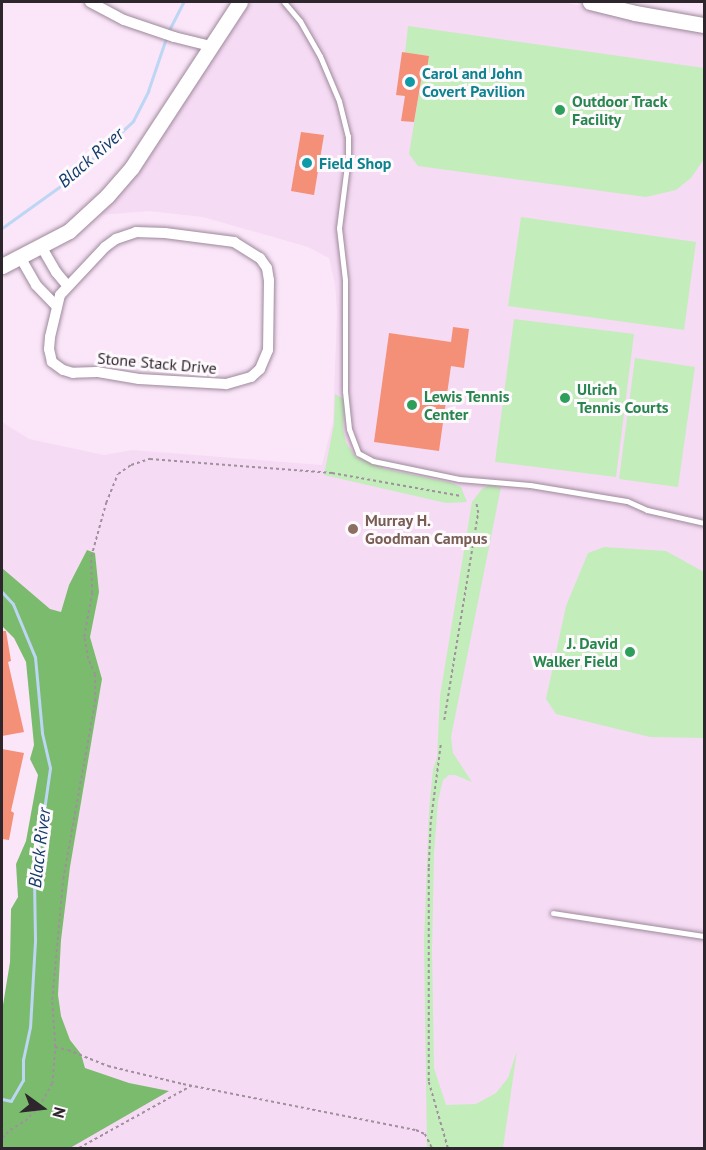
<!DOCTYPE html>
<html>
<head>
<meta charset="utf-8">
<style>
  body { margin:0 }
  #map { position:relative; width:706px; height:1150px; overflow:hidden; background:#fbe6f9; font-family:"PT Sans",sans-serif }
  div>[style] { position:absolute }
  .built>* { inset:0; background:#f6dbf4 }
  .green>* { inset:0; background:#c3edbb }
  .forest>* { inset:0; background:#7bbb6e }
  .stream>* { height:3px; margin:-1.5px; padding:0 1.5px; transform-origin:1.5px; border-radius:1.5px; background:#bcd6f4 }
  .building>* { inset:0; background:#f39077 }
  .path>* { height:1.5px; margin-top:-0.75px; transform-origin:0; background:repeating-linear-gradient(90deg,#a0909e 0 3px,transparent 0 6px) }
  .roads { filter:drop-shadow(0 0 2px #9d899b) drop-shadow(0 0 2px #9d899b) }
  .lane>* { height:5px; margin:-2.5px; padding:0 2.5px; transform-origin:2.5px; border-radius:2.5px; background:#fff }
  .street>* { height:10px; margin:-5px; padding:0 5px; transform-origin:5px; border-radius:5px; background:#fff }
  .secondary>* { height:15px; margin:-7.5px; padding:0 7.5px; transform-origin:7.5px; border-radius:7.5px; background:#fff }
  .dots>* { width:16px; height:16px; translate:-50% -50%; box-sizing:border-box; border:3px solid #fef9fd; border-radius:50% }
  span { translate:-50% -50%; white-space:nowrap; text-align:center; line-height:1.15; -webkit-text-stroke:6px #fef9fd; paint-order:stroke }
  .culture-label { font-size:16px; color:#0d838f; font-weight:700 }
  .left { translate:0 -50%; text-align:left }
  .leisure-label { font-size:16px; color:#27864d; font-weight:700 }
  .right { translate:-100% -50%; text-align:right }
  .street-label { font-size:16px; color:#2e262d }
  .education-label { font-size:16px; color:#785e54; font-weight:700 }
  .water-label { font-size:18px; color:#103c6a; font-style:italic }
  .frame { position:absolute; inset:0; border:3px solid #2e262d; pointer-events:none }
  .north { position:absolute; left:12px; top:1078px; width:60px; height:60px; -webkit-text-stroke:4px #fef9fd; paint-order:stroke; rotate:105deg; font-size:16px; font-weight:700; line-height:24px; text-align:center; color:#2e262d }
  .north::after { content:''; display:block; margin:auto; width:21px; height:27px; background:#2e262d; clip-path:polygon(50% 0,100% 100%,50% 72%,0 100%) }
</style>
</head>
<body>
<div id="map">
  <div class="built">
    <div style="clip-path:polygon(251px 2px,564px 2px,635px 19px,704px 30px,704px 1148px,2px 1148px,38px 843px,38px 685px,2px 592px,2px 422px,29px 439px,104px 455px,132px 450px,322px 465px,333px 421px,337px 313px,335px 284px,329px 258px,308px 247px,203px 217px,149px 211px,100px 215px,135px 173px)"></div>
  </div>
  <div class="green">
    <div style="clip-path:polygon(408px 26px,704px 68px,704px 159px,691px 178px,676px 190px,646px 197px,418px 166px,409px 154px,423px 69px,427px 69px,429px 56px,405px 53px)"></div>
    <div style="clip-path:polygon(521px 217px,696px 242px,684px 330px,508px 306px)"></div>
    <div style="clip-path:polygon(514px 319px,634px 334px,616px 477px,495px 462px)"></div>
    <div style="clip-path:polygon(635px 358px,695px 367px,678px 487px,619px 479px)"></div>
    <div style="clip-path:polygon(335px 394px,345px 400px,343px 428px,346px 443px,356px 457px,385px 469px,452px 483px,461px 487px,467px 502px,446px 503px,324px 475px,334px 424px)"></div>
    <div style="clip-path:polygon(489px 485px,501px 487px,451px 737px,453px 753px,472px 782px,455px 775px,449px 775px,443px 780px,438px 801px,434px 854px,432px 950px,434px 1068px,446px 1105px,476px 1104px,496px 1093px,508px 1078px,517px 1051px,503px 1148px,427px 1148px,424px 942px,429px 811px,433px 769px,437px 758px,440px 696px,472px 502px,482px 489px)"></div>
    <div style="clip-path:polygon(604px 547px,666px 551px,704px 572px,704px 738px,650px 737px,556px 714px,546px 699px,566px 606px,588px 553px)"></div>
  </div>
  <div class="forest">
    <div style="clip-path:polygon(87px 550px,95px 553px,99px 592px,90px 637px,102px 679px,70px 867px,61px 940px,58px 995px,61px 1016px,70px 1040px,81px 1054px,85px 1068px,129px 1083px,169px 1091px,70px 1148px,2px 1148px,2px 1011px,10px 962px,11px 909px,18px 897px,16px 864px,26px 841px,38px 775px,30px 759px,34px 745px,26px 662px,14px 638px,2px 626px,2px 568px,50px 609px,61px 612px,69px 585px)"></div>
  </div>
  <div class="stream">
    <div style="left:168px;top:32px;width:34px;rotate:-63deg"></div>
    <div style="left:2px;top:228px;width:87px;rotate:-35.7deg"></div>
    <div style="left:73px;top:177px;width:82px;rotate:-43deg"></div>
    <div style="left:133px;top:121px;width:34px;rotate:-63deg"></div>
    <div style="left:148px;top:91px;width:56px;rotate:-71.2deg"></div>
    <div style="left:2px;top:592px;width:16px;rotate:47deg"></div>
    <div style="left:13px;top:604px;width:57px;rotate:67.5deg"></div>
    <div style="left:35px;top:657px;width:76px;rotate:84.7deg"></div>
    <div style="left:42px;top:733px;width:36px;rotate:77deg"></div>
    <div style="left:50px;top:768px;width:114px;rotate:98.1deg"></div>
    <div style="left:34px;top:881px;width:60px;rotate:89deg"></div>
    <div style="left:35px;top:941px;width:86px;rotate:93.3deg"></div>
    <div style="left:30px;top:1027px;width:33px;rotate:102deg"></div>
    <div style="left:23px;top:1059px;width:21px;rotate:90deg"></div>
    <div style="left:23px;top:1080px;width:24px;rotate:120deg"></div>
    <div style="left:11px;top:1101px;width:9px;rotate:-167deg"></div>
  </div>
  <div class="building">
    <div style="clip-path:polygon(402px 52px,429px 56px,427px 69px,423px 69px,414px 122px,401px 121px,405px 96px,396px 95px)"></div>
    <div style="clip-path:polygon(301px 132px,324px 135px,314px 195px,291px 191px)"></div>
    <div style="clip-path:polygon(453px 327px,469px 329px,464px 368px,451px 366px,439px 451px,374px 442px,389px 333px,451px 342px)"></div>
    <div style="clip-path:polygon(2px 631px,6px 631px,11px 661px,8px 662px,24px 732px,2px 736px)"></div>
    <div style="clip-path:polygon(2px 749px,24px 753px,11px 811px,14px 813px,9px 840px,2px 839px)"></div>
  </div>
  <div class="path">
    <div style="left:444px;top:720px;width:210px;rotate:-80.7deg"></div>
    <div style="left:478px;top:513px;width:10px;rotate:-101deg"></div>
    <div style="left:441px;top:745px;width:78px;rotate:97.4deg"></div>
    <div style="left:431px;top:822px;width:46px;rotate:92.5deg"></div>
    <div style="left:429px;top:868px;width:214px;rotate:90deg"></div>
    <div style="left:429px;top:1082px;width:69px;rotate:73.9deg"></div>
    <div style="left:55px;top:1047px;width:13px;rotate:13deg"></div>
    <div style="left:68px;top:1050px;width:43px;rotate:21.8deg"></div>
    <div style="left:108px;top:1066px;width:77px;rotate:13.5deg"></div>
    <div style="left:183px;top:1084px;width:237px;rotate:11.2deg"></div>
    <div style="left:416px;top:1130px;width:10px;rotate:24deg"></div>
    <div style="left:425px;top:1134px;width:16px;rotate:63deg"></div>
    <div style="left:2px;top:1138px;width:11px;rotate:-45deg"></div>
    <div style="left:10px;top:1130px;width:17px;rotate:-31deg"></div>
    <div style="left:25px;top:1121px;width:20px;rotate:-45deg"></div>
    <div style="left:39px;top:1107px;width:26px;rotate:-61deg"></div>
    <div style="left:52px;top:1084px;width:37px;rotate:-85deg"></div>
    <div style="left:55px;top:1047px;width:47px;rotate:-93.7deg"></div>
    <div style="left:52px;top:1000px;width:121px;rotate:-84.8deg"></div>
    <div style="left:63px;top:879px;width:181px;rotate:-79.8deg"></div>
    <div style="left:95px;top:701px;width:26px;rotate:-90deg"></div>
    <div style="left:95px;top:675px;width:17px;rotate:-114deg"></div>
    <div style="left:88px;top:659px;width:22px;rotate:-100deg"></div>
    <div style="left:84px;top:637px;width:45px;rotate:-79.7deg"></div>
    <div style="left:92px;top:593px;width:36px;rotate:-92deg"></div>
    <div style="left:91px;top:557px;width:56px;rotate:-74.5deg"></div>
    <div style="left:106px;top:503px;width:31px;rotate:-68deg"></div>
    <div style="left:118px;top:474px;width:16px;rotate:-35deg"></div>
    <div style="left:131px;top:465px;width:20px;rotate:-18deg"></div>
    <div style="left:150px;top:459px;width:183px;rotate:4.4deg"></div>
    <div style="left:332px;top:473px;width:131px;rotate:10.1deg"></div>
    <div style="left:79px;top:1148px;width:128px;rotate:-29deg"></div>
  </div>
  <div class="roads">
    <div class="lane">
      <div style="left:284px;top:2px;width:25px;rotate:50deg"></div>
      <div style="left:300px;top:21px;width:40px;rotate:60.3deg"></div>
      <div style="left:320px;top:56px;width:49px;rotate:67.1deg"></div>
      <div style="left:339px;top:101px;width:36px;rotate:76deg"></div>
      <div style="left:348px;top:136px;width:21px;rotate:90deg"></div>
      <div style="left:348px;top:157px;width:72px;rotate:97.2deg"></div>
      <div style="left:339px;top:228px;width:52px;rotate:83.4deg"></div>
      <div style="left:345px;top:280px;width:111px;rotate:90deg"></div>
      <div style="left:345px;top:391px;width:38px;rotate:84deg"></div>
      <div style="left:349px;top:429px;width:26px;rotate:69deg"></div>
      <div style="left:358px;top:453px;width:17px;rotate:28deg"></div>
      <div style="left:373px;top:461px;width:88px;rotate:11.8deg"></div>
      <div style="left:459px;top:479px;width:71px;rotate:4.8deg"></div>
      <div style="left:530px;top:485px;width:98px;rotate:9.4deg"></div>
      <div style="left:627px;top:501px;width:22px;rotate:24deg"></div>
      <div style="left:647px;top:510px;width:58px;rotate:12.8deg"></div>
      <div style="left:553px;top:913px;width:153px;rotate:8.7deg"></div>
    </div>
    <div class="street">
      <div style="left:90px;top:2px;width:38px;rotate:28deg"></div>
      <div style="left:124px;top:20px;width:53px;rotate:18.8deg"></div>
      <div style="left:174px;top:37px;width:37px;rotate:14deg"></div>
      <div style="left:136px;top:232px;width:29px;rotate:2deg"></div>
      <div style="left:165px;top:233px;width:70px;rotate:7.4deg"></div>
      <div style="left:234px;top:242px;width:31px;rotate:32deg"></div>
      <div style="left:260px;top:258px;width:12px;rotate:55deg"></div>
      <div style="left:267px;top:268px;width:12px;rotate:81deg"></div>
      <div style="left:269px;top:280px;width:70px;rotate:90.8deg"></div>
      <div style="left:268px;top:350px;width:21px;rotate:113deg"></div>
      <div style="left:260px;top:369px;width:12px;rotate:138deg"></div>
      <div style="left:251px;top:377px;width:26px;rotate:164deg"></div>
      <div style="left:226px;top:384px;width:87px;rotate:-176.7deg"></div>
      <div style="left:139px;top:379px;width:43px;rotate:-170.5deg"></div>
      <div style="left:97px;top:372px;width:24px;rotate:178deg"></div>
      <div style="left:73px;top:373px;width:10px;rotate:-163deg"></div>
      <div style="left:63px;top:370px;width:14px;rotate:-144deg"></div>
      <div style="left:52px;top:362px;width:13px;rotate:-103deg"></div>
      <div style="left:49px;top:349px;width:12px;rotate:-85deg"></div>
      <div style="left:50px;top:337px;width:43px;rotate:-76.6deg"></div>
      <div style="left:60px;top:295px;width:66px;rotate:-46.8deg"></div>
      <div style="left:105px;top:247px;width:14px;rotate:-36deg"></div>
      <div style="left:116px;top:239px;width:21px;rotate:-19deg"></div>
      <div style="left:41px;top:246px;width:30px;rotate:60deg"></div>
      <div style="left:56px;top:272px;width:17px;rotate:50deg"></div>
      <div style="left:20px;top:257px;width:32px;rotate:60deg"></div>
      <div style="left:36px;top:285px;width:30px;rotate:46deg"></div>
    </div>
    <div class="secondary">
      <div style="left:590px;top:2px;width:46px;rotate:13.7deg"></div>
      <div style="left:635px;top:13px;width:70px;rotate:9.9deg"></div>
      <div style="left:2px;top:266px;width:76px;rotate:-27.6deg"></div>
      <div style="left:69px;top:231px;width:52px;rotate:-42.6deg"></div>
      <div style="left:107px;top:196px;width:38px;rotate:-49deg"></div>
      <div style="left:132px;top:167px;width:197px;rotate:-56.8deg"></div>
    </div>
  </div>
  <div class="dots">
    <div style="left:410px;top:82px;background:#0f9aa8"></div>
    <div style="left:560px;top:110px;background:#2e9e5b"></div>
    <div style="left:307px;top:163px;background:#0f9aa8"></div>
    <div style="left:565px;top:398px;background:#2e9e5b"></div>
    <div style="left:412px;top:405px;background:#2e9e5b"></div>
    <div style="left:353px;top:529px;background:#8d6e63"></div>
    <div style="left:630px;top:652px;background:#2e9e5b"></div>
  </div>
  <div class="culture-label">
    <span class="left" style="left:422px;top:82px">Carol and John<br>Covert Pavilion</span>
    <span class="left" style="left:319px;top:163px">Field Shop</span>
  </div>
  <div class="leisure-label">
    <span class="left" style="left:572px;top:110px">Outdoor Track<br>Facility</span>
    <span class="left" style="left:577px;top:398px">Ulrich<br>Tennis Courts</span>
    <span class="left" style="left:424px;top:405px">Lewis Tennis<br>Center</span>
    <span class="right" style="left:618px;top:652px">J. David<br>Walker Field</span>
  </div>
  <div class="street-label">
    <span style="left:157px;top:363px;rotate:5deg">Stone Stack Drive</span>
  </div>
  <div class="education-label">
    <span class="left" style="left:365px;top:529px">Murray H.<br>Goodman Campus</span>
  </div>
  <div class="water-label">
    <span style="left:91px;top:158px;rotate:-41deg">Black River</span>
    <span style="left:40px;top:848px;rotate:-83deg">Black River</span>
  </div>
  <div class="frame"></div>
  <div class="north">N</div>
</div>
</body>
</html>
